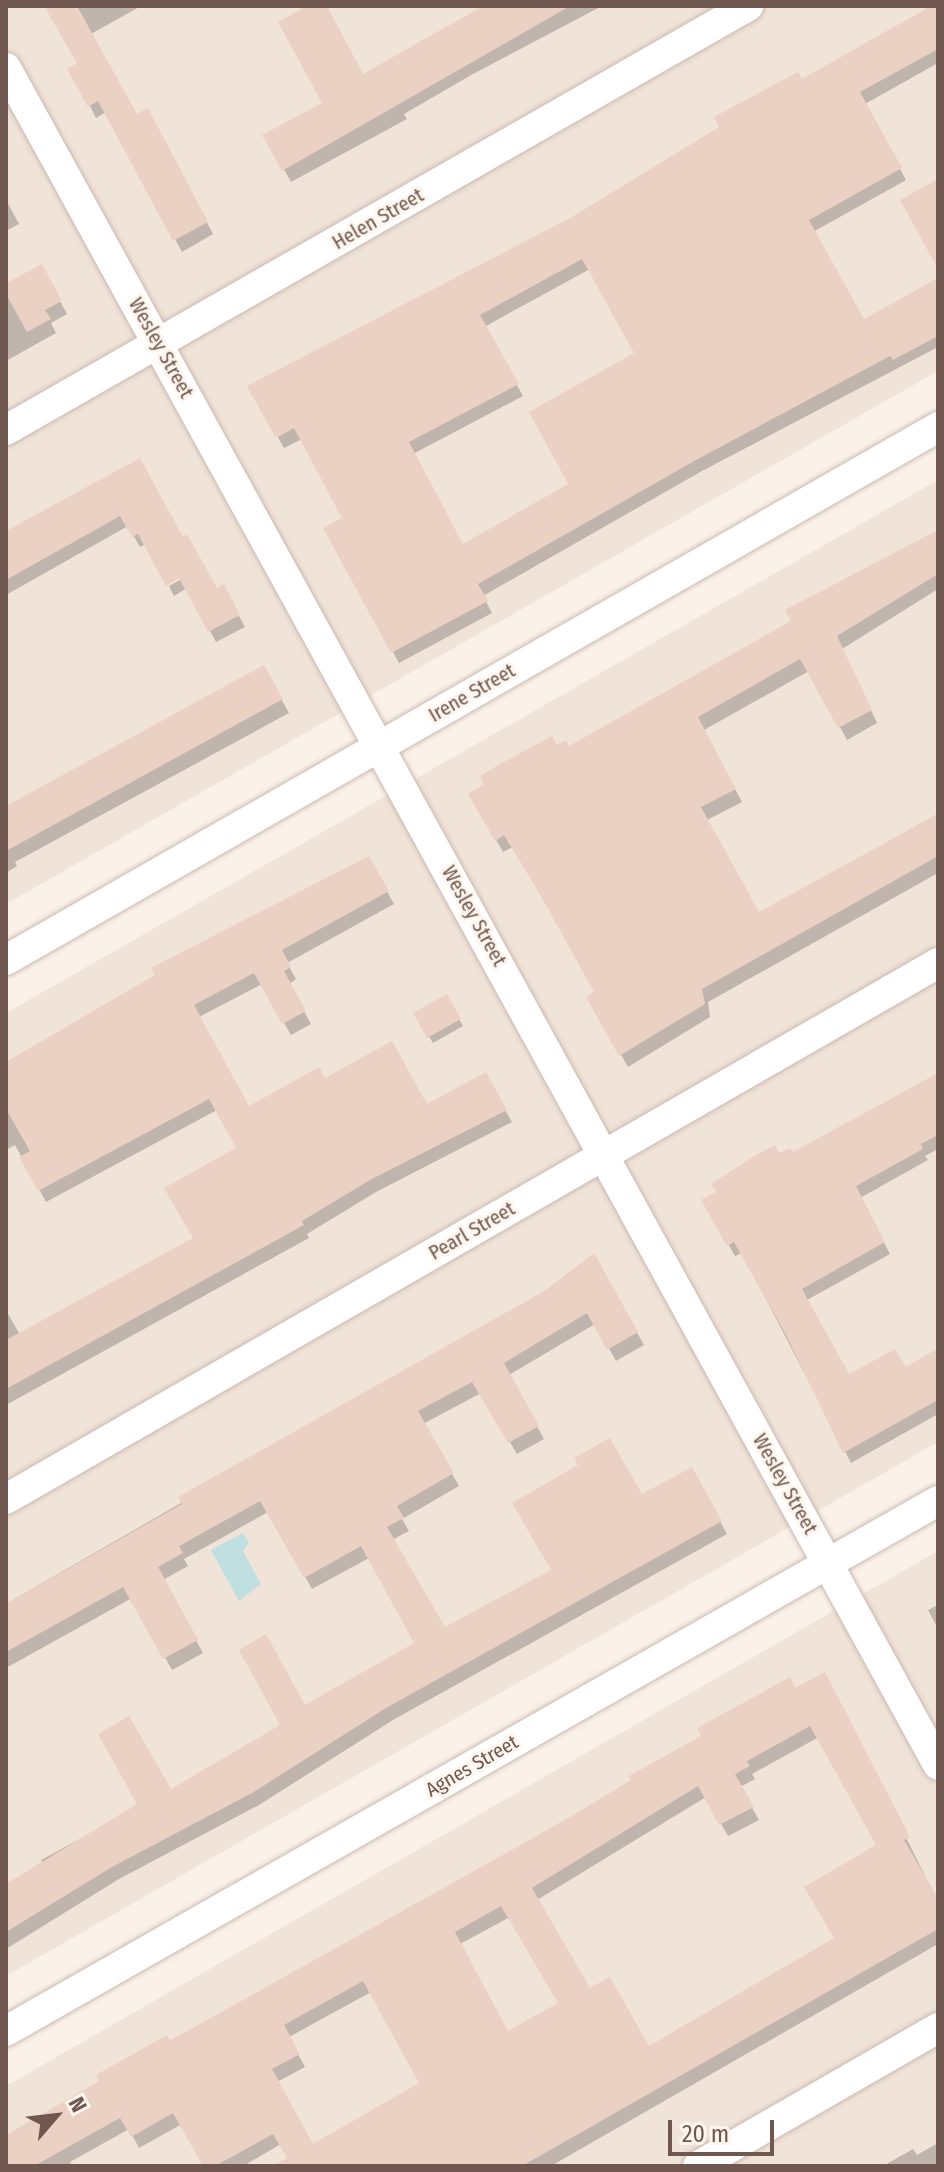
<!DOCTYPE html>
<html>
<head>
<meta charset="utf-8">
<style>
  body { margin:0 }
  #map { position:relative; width:944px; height:2172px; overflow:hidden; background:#faf1e8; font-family:"Fira Sans Condensed",sans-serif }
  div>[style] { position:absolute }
  .residential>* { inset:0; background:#f0e3d8 }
  .water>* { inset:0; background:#bfdfe1 }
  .shadow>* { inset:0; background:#0003 }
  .building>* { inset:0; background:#ebd0c4 }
  .roads { filter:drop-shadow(0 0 2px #cab9b0) drop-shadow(0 0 2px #cab9b0) }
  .minor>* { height:30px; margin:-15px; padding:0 15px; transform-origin:15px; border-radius:15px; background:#fff }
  span { translate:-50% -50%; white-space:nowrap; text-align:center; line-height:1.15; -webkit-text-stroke:6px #fdf6ee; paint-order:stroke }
  .street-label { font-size:20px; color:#705850 }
  .frame { position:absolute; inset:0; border:8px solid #705850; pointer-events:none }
  .north { position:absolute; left:16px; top:2076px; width:80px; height:80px; -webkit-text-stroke:6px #fdf6ee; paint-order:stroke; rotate:62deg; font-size:22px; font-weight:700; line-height:32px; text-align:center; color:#705850 }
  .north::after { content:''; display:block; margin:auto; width:28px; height:36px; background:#705850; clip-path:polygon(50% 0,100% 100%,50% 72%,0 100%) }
  .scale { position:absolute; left:668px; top:2120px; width:106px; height:36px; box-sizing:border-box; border:4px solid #705850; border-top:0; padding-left:10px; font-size:24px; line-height:28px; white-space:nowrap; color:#705850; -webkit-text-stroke:6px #fdf6ee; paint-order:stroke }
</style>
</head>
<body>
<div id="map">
  <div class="residential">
    <div style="clip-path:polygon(6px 6px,938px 6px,938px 371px,6px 904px)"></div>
    <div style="clip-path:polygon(938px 480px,938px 1442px,6px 1976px,6px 1013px)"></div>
    <div style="clip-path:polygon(938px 1551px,938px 2166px,6px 2166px,6px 2086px)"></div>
  </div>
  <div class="water">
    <div style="clip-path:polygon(243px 1533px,249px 1543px,243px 1551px,261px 1584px,239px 1601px,211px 1550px)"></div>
  </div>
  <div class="shadow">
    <div style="clip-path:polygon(46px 6px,141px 6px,91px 34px,136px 117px,154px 122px,213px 234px,182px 252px,106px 112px,96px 118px,90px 106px,69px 70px,80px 64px)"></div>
    <div style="clip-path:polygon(311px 6px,325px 6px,362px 76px,488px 6px,602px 6px,473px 74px,404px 114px,407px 119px,291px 182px,265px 136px,325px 103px)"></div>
    <div style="clip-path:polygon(evenodd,932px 6px,938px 6px,938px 63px,865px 104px,906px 180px,813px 232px,863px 322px,938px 280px,938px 347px,702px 471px,483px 596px,492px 613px,399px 663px,326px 529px,344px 519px,302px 439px,284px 448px,250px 387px,573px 218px,932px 6px,590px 269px,637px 354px,571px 485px,463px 547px,413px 454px,523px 396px,484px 327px,590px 269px)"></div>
    <div style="clip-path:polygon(6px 200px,19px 224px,6px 231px)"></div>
    <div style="clip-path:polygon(41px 266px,67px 314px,51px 323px,56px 333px,6px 361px,6px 285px)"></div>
    <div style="clip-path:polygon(140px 461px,182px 539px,216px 591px,223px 587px,245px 627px,216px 642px,187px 588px,174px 596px,169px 586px,189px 575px,146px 544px,140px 547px,128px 526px,6px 595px,6px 537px)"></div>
    <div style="clip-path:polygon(938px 531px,938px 589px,842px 649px,877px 723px,847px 740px,809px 671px,704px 730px,742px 802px,707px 820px,758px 914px,938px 814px,938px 873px,708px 1002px,710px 1017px,628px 1067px,589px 998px,597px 993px,513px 847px,503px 852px,470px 794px,556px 748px,568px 749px,793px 621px)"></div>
    <div style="clip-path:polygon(264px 668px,289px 713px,15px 862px,17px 866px,6px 873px,6px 808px)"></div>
    <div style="clip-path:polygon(369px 859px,394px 904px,287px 963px,296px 979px,289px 984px,311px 1024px,291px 1035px,262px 984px,199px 1017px,249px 1109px,325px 1080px,427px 1107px,485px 1075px,512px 1122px,376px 1192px,307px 1234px,309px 1238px,6px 1405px,6px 1310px,20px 1335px,196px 1239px,239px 1148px,217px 1110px,46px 1202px,15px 1145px,6px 1150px,6px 1065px)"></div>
    <div style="clip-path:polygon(446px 996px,463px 1026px,433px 1043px,415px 1014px)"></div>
    <div style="clip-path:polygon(938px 1075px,938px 1149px,925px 1156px,928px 1160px,860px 1198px,890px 1254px,807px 1300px,849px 1376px,905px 1370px,938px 1352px,938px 1414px,851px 1463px,742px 1253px,735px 1256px,704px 1201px,779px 1156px,792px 1155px)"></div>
    <div style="clip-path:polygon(594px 1256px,644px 1345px,616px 1361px,595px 1324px,509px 1375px,544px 1439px,517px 1454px,481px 1393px,423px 1424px,459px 1486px,402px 1519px,409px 1531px,392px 1540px,444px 1630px,554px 1571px,641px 1497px,691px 1469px,727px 1534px,393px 1720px,259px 1805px,119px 1879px,6px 1949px,6px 1886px,44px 1865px,41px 1860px,249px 1748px,304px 1707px,417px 1644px,369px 1558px,312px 1589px,268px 1512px,184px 1559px,188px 1566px,163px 1580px,203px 1653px,172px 1670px,132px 1598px,6px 1668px,6px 1604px,547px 1292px)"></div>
    <div style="clip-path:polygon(938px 1605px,938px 1629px,928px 1610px)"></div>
    <div style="clip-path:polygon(evenodd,831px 1686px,938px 1902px,938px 1944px,551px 2166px,293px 2166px,281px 2144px,243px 2166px,205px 2166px,182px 2124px,139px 2148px,129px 2129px,70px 2162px,72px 2166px,6px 2166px,6px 2137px,795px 1690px,831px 1686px,819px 1737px,879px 1846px,837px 1939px,648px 2049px,589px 1991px,537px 1900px,706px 1797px,728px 1836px,759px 1820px,740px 1787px,755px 1779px,752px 1774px,819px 1737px,831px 1686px,510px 1917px,560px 2004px,507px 2033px,460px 1944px,510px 1917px,831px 1686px,371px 1992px,421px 2084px,312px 2147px,277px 2082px,305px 2067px,289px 2037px,371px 1992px)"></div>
    <div style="clip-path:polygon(938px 2143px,938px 2166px,883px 2166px,913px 2149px,917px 2155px)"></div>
  </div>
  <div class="building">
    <div style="clip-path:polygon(44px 6px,77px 6px,137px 114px,148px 108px,208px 222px,173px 241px,98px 101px,88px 107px,67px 69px,77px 63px)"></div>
    <div style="clip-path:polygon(307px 6px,327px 6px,363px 74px,483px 6px,570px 6px,282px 171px,262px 135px,322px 103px,278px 22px)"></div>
    <div style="clip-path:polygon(evenodd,931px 6px,938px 6px,938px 49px,860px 92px,902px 168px,809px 220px,864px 319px,938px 278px,938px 336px,893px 360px,890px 356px,696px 460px,478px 584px,488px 601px,391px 653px,323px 528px,342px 518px,294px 428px,276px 438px,247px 386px,572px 217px,719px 127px,714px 117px,798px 72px,802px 79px,931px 6px,582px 259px,634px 353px,529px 412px,568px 484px,463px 544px,409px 442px,519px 384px,480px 315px,582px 259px)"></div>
    <div style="clip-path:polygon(938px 179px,938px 269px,900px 200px)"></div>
    <div style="clip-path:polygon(42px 264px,62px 301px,45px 310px,51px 319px,27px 332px,6px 294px,6px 283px)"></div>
    <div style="clip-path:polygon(140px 458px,183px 537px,187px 534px,217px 588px,224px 584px,240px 615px,208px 632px,179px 578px,166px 586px,138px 534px,132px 537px,120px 516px,6px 580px,6px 531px)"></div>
    <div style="clip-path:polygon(938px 530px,938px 574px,837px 636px,872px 710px,838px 728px,800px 659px,698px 717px,736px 789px,701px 807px,759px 912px,938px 814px,938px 856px,702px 989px,705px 1004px,619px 1056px,586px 997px,594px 992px,541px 896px,504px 835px,495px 841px,468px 794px,484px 784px,480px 776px,502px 763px,552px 736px,557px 745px,566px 740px,569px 746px,791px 621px,785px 610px)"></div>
    <div style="clip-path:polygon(264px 665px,283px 699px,6px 851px,6px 806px)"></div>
    <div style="clip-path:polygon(369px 856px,389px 891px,282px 950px,291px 967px,284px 971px,306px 1011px,282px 1024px,254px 973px,194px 1005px,249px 1106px,319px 1067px,325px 1078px,392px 1041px,427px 1104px,486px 1072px,507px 1110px,370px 1180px,302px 1221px,304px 1225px,6px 1389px,6px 1340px,193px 1238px,164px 1188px,236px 1148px,209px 1099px,38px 1191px,19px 1157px,30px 1151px,6px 1109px,6px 1062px,155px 975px,151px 968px)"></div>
    <div style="clip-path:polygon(447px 994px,461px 1019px,427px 1038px,413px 1013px)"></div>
    <div style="clip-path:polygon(938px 1073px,938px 1135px,921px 1144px,923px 1149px,856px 1186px,885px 1242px,802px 1289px,849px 1374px,895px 1349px,906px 1367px,938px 1348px,938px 1400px,843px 1453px,786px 1335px,734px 1242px,727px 1246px,701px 1200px,716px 1192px,711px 1184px,751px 1158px,775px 1145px,779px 1153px,790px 1148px,793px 1152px)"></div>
    <div style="clip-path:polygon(594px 1253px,638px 1332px,607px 1350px,587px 1313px,504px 1363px,539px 1426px,508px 1443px,472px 1382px,418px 1411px,454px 1473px,397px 1506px,404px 1518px,387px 1527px,445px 1627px,551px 1570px,512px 1503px,578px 1465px,574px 1458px,610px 1438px,642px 1494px,692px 1467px,722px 1521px,386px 1708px,252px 1793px,112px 1867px,6px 1932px,6px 1884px,137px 1804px,98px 1734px,129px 1716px,171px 1789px,280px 1725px,239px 1650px,266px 1634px,305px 1705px,414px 1643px,361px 1546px,304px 1578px,260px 1501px,179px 1546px,183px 1553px,158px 1567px,198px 1640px,163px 1659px,123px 1587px,6px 1652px,6px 1604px,182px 1504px,178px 1497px,546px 1290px)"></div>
    <div style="clip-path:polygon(evenodd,825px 1672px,910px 1837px,904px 1840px,938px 1898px,938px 1929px,522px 2166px,273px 2166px,287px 2158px,273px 2134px,215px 2166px,203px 2166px,173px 2113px,131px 2137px,120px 2118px,34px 2166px,6px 2166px,6px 2135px,99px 2081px,96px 2075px,167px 2035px,170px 2040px,191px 2029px,562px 1822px,631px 1780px,629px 1776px,701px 1736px,697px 1728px,743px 1703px,790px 1677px,795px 1688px,825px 1672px,810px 1726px,876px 1845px,804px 1887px,834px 1938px,649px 2046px,610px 1977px,590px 1988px,532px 1888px,698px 1786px,719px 1825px,754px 1807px,735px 1774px,750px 1766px,747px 1761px,810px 1726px,825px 1672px,501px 1906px,558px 2003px,508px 2031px,455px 1932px,501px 1906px,825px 1672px,363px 1981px,419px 2083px,313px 2144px,272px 2069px,300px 2054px,284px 2025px,363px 1981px)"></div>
  </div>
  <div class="roads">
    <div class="minor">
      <div style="left:6px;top:68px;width:1936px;rotate:61.22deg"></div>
      <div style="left:6px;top:430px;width:855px;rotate:-29.74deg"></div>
      <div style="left:6px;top:960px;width:1074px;rotate:-29.76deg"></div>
      <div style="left:6px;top:1499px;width:1075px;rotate:-29.9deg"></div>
      <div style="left:6px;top:2031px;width:1072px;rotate:-29.63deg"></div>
      <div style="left:698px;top:2166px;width:277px;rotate:-29.9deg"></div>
    </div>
  </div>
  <div class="street-label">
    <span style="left:378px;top:219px;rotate:-30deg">Helen Street</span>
    <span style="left:161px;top:348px;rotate:61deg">Wesley Street</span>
    <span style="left:472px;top:693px;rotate:-30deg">Irene Street</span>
    <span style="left:474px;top:916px;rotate:61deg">Wesley Street</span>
    <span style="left:472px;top:1231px;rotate:-30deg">Pearl Street</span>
    <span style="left:785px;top:1484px;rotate:61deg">Wesley Street</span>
    <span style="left:472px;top:1766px;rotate:-30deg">Agnes Street</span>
  </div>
  <div class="frame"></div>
  <div class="north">N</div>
  <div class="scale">20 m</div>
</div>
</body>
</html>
